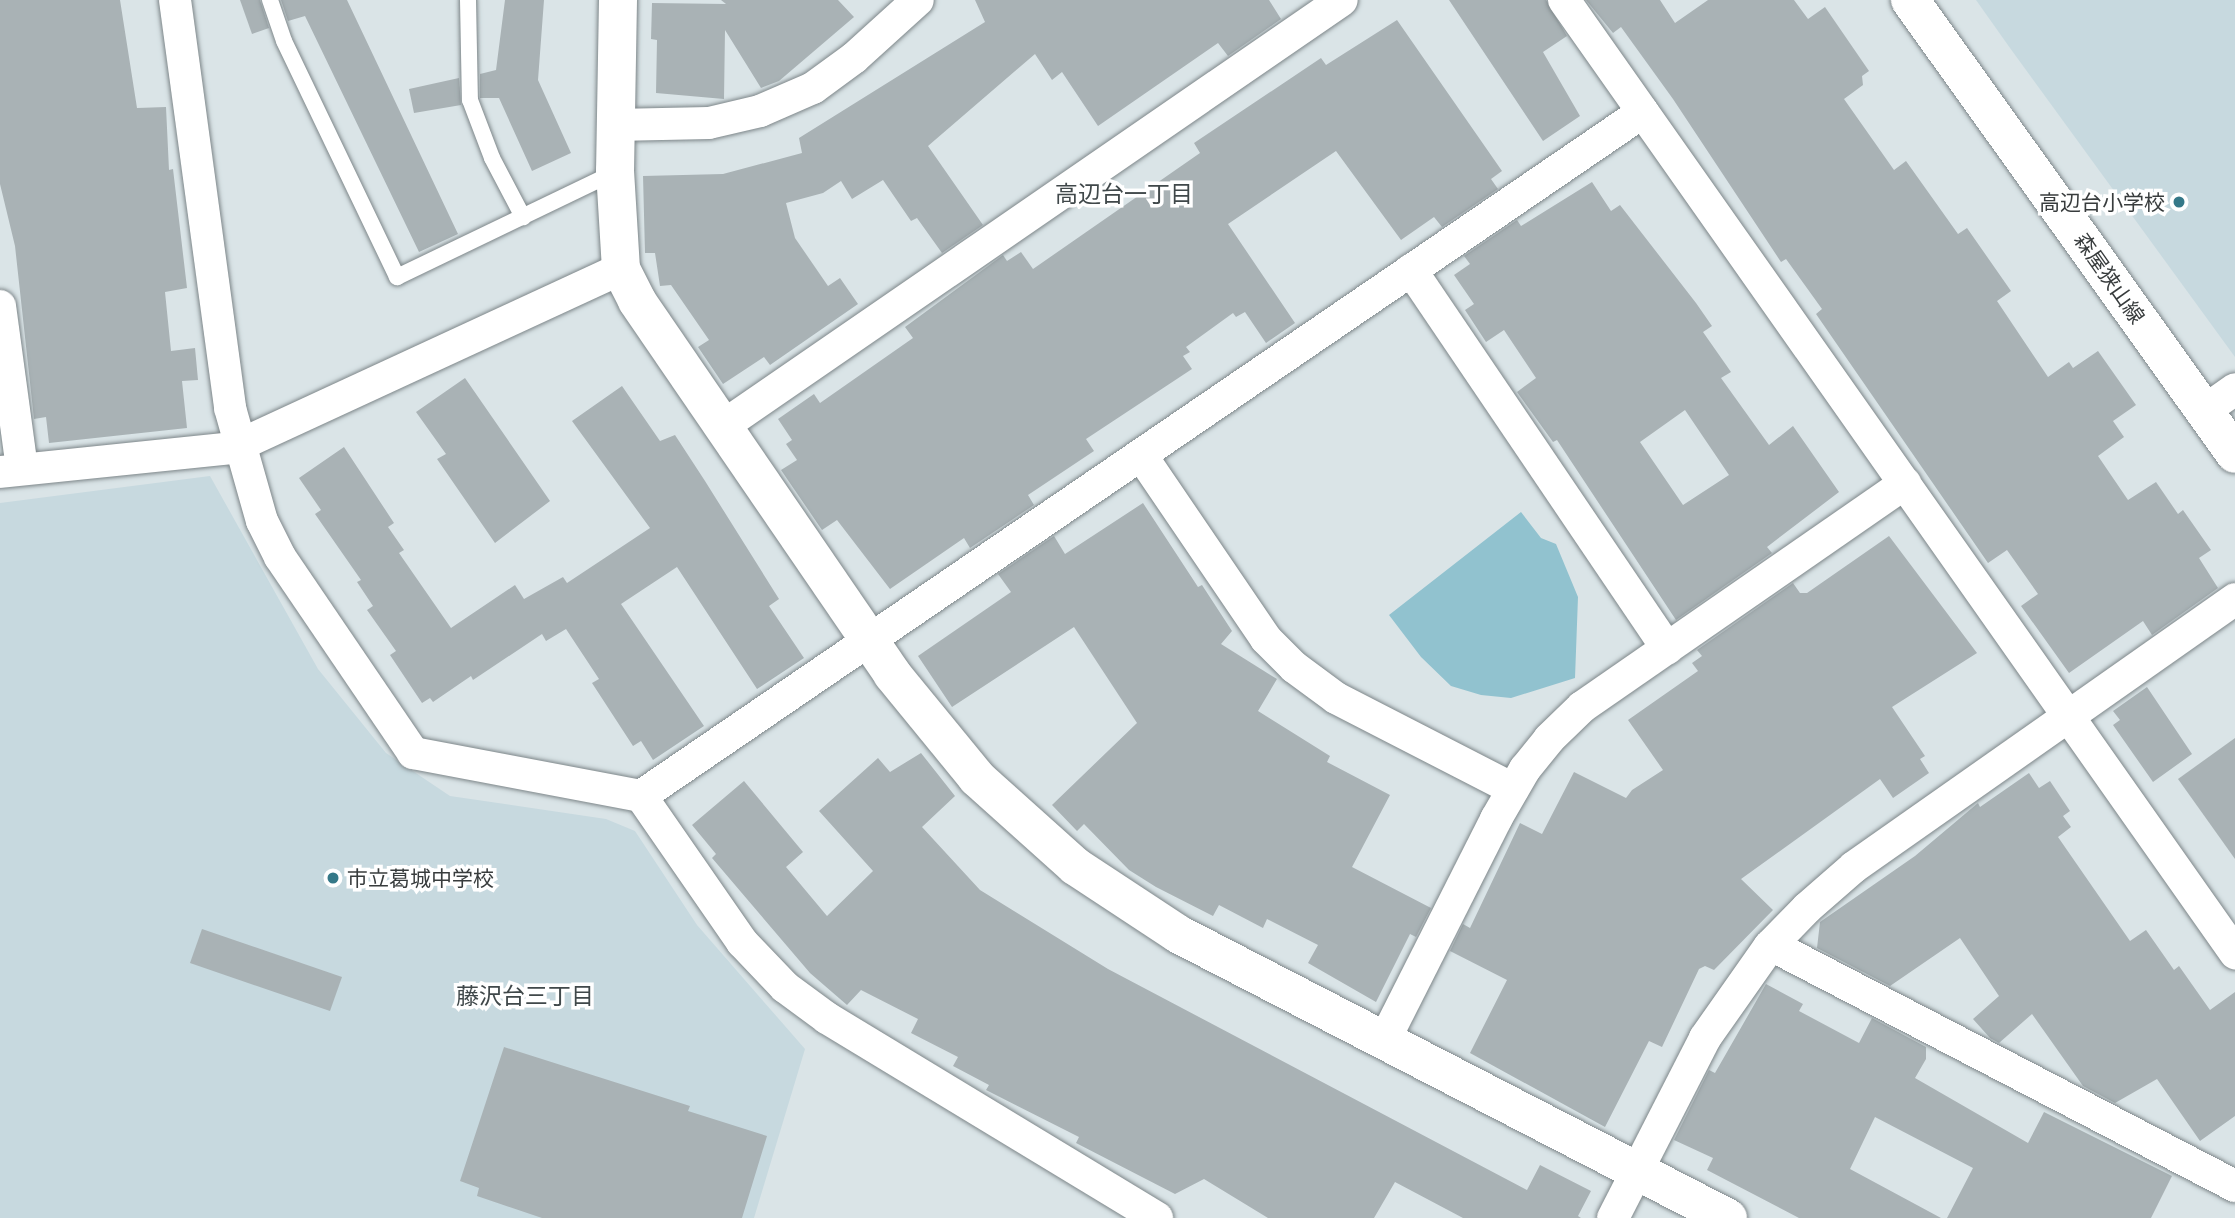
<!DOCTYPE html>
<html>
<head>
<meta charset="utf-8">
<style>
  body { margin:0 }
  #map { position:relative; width:2235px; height:1218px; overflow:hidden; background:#dae4e7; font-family:Lato,"Noto Sans JP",sans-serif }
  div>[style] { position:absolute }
  .built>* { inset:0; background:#c7d9df }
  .green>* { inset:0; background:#91c2cf }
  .building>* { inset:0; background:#a9b2b5 }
  .roads { filter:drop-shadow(0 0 2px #7d8689) drop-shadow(0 0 2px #7d8689) }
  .service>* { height:16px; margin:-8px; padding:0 8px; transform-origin:8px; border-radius:8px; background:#fff }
  .minor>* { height:32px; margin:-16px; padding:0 16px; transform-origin:16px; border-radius:16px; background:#fff }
  .tertiary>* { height:38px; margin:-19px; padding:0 19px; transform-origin:19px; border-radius:19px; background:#fff }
  .secondary>* { height:38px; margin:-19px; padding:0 19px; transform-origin:19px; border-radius:19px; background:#fff }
  .dots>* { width:19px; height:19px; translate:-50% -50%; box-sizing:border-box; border:4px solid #fff; border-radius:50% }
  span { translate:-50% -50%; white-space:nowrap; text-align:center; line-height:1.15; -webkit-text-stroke:7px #fff; paint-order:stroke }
  .poi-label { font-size:21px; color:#383c3d }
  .right { translate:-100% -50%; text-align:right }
  .left { translate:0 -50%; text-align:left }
  .street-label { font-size:21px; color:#383c3d }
  .neighbourhood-label { font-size:23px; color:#40484a }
</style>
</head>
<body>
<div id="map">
  <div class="built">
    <div style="clip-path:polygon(1976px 0,2235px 0,2235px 357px,2010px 48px)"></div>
    <div style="clip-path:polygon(210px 476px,318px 669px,386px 753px,450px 796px,606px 819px,635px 831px,697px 925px,805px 1049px,754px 1218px,0 1218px,0 503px)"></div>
  </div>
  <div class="green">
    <div style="clip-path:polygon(1521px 512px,1541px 538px,1556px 544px,1578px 597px,1575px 678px,1511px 698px,1481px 695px,1451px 686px,1421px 657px,1389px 615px)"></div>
  </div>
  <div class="building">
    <div style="clip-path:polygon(0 0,120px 0,137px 108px,166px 107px,169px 170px,173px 169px,187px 288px,165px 292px,171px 351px,195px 348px,198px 380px,182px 381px,187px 428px,49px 443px,46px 417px,34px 419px,15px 246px,0 184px)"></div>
    <div style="clip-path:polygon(240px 0,260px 0,269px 28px,252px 34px)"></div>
    <div style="clip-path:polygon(281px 0,347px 0,458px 234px,419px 252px,305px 16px,288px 21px)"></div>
    <div style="clip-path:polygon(505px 0,544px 0,538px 80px,571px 153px,532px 171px,499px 98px,480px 98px,480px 74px,496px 70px)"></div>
    <div style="clip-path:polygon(721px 0,838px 0,854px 17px,779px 81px,761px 88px,725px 30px,724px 99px,656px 93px,657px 40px,651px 39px,652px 3px,726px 4px)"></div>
    <div style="clip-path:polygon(975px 0,1269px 0,1281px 19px,1228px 56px,1218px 43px,1098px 126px,1062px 72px,1052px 80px,1035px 54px,928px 146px,983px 225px,942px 253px,917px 218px,911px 221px,883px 180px,852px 199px,841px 181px,823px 193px,786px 203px,795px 238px,828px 286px,840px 278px,858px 304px,770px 365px,764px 357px,723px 384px,698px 347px,709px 340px,671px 285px,660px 286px,655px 253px,645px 253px,643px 176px,723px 174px,802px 153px,799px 138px,985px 22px)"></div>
    <div style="clip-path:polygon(1449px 0,1546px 0,1567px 36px,1543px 52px,1580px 116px,1543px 141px)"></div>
    <div style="clip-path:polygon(1586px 0,1660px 0,1675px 23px,1708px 0,1794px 0,1808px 19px,1825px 7px,1869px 71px,1862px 76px,1863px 85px,1844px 99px,1894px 170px,1906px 161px,1958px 234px,1967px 228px,2011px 291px,1997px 301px,2048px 377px,2069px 362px,2073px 368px,2098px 351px,2136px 405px,2113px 421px,2124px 437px,2098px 456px,2128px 500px,2156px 482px,2178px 514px,2183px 510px,2211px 550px,2199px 558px,2218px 588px,2152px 635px,2143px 621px,2069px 673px,2021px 606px,2038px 594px,2007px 550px,1988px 563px,1816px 314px,1822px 309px,1786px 259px,1781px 262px,1673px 99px,1621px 27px,1613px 33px)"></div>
    <div style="clip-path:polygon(1397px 20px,1502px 171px,1491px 179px,1498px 189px,1442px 227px,1434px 217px,1401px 240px,1336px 151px,1228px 224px,1295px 323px,1266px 343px,1245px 312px,1236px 317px,1233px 313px,1186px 347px,1190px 352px,1183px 356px,1192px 369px,1086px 439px,1094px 451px,1028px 495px,1034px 505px,970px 548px,964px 538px,890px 589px,837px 520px,822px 530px,781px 470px,797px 460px,786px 444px,792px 440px,778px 419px,814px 394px,820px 403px,913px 338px,905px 327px,1003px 255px,1007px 261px,1021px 252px,1033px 269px,1200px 153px,1194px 143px,1321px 58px,1326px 65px)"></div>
    <div style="clip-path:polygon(459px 78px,461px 105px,414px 113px,409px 89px)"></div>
    <div style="clip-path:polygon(evenodd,1592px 182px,1611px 211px,1620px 205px,1696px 303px,1712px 326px,1703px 332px,1731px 372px,1721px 378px,1769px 445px,1793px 426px,1839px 492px,1767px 547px,1772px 553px,1676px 620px,1557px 440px,1553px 442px,1517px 392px,1536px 378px,1504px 330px,1486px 342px,1465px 310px,1474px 304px,1454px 275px,1470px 264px,1464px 256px,1517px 220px,1521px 226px,1592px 182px,1685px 410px,1729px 475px,1683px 505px,1640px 442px,1685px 410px)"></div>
    <div style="clip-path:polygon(465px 378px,550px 501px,495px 543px,437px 459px,446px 454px,416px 412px)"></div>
    <div style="clip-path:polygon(622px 386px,660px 441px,675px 435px,705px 481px,779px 599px,769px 606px,804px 658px,757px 689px,677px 567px,621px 604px,704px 726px,653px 760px,641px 741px,633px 746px,592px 683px,599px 679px,566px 629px,546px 641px,542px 634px,473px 680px,471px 676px,433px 702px,430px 698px,422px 703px,390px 655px,396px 651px,367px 610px,373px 606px,357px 582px,361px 580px,315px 514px,321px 510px,299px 478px,344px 447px,394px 523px,388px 527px,404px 550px,399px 553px,451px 628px,515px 585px,524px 599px,563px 577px,567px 583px,650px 528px,572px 421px)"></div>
    <div style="clip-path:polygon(1143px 503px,1198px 587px,1202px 585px,1232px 631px,1221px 644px,1277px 679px,1258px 711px,1330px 756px,1327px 762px,1390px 795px,1352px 867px,1431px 908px,1416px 937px,1410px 934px,1376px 1002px,1308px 963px,1318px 945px,1267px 919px,1263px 928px,1219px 905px,1213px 916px,1156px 887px,1129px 870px,1084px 824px,1077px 831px,1052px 805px,1137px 723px,1074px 627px,952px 707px,918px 656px,1011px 592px,998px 574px,1054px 536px,1065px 554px)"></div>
    <div style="clip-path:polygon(1889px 536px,1977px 653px,1892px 707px,1925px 756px,1920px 759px,1929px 773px,1893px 798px,1880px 779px,1741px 879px,1773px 910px,1714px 970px,1705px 966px,1699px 969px,1662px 1047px,1649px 1041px,1605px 1127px,1470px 1053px,1507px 980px,1450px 951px,1463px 924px,1470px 928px,1520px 823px,1542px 834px,1574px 772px,1626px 798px,1632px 790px,1663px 770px,1628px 720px,1698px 671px,1692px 663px,1702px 656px,1697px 650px,1793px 583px,1800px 593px,1807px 593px)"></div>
    <div style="clip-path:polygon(2147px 687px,2192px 754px,2153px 782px,2113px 725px,2120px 720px,2113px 711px)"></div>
    <div style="clip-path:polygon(2235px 738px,2235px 859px,2178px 779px)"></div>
    <div style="clip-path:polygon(921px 753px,955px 796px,922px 827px,980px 890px,1108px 969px,1527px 1190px,1540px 1165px,1591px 1191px,1578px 1216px,1581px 1218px,1463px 1218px,1395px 1182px,1374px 1218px,1268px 1218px,1204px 1179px,1175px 1194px,1076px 1143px,1079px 1137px,986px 1090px,989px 1085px,953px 1066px,958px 1057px,911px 1033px,918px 1019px,861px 990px,847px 1005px,810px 973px,712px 858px,716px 854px,692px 825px,744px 781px,803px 852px,786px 867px,827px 916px,873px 871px,819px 811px,878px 758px,890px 772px)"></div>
    <div style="clip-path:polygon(2029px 773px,2039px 788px,2050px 781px,2070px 811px,2063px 816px,2071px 827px,2058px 837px,2130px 941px,2146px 930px,2174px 970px,2179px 966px,2210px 1010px,2235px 992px,2235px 1116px,2200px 1141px,2157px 1079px,2115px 1103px,2083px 1086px,2032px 1014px,1999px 1043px,1990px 1038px,1973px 1019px,1999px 996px,1960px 938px,1890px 986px,1817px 948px,1820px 922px,1915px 856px,1978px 803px,1980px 807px)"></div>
    <div style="clip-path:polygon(202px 929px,342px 977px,330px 1011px,190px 963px)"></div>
    <div style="clip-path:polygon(1766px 984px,1803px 1004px,1799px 1011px,1859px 1043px,1872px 1018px,1926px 1047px,1926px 1059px,1915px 1078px,2028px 1143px,2044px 1112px,2172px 1176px,2151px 1218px,1947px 1218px,1973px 1168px,1875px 1117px,1850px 1169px,1941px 1218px,1799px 1218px,1707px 1170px,1713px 1158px,1674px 1140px,1709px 1070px,1715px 1073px)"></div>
    <div style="clip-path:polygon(504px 1047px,690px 1106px,688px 1111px,767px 1136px,742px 1218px,542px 1218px,477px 1196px,479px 1188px,460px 1181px)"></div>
  </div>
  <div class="roads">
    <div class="service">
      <div style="left:270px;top:0;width:43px;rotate:71.1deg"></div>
      <div style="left:284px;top:41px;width:262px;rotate:64.4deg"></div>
      <div style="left:397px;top:277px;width:242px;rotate:-25.7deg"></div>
      <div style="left:468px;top:0;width:100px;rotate:88.9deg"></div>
      <div style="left:470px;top:100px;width:62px;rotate:69.2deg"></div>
      <div style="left:492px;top:158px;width:67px;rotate:62.3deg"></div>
    </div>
    <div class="minor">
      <div style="left:175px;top:0;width:412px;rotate:82.3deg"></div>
      <div style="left:230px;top:408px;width:117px;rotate:74.2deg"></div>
      <div style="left:262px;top:521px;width:40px;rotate:63.4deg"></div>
      <div style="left:280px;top:557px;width:237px;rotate:55.8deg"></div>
      <div style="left:413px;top:753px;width:232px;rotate:10.7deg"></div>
      <div style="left:641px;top:796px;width:1213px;rotate:-34.32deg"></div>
      <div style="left:1564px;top:0;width:1166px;rotate:54.85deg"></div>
      <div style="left:615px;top:125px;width:94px;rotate:-1.2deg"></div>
      <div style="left:709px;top:123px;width:52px;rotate:-13.2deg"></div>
      <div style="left:760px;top:111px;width:58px;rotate:-23.5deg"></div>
      <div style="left:813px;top:88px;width:51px;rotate:-36.2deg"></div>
      <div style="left:854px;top:58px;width:86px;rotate:-42.2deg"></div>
      <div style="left:1411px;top:270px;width:457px;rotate:55.9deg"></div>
      <div style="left:0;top:306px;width:164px;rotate:82.3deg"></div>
      <div style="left:2204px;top:411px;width:38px;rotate:-35deg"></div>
      <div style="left:723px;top:426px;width:751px;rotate:-34.54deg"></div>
      <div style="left:1141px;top:455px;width:222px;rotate:55.8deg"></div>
      <div style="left:1266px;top:639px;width:40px;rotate:45deg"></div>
      <div style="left:1294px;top:667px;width:52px;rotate:36.4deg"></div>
      <div style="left:1336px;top:698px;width:199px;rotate:27.2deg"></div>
      <div style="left:0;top:472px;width:234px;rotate:-5.9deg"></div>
      <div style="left:233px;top:448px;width:427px;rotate:-24.8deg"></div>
      <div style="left:641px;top:796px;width:178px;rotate:55.3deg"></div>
      <div style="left:742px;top:942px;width:62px;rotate:46.3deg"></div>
      <div style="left:785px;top:987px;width:52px;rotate:36.4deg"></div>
      <div style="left:827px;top:1018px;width:386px;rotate:31.2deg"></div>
      <div style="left:1771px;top:945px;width:523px;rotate:27.45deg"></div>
      <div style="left:1384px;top:1041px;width:249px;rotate:-63.2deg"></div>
      <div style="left:1496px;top:819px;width:58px;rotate:-59.9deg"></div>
      <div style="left:1525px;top:769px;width:38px;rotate:-51deg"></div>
      <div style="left:1549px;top:739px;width:46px;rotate:-44.1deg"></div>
      <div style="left:1582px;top:707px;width:393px;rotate:-34.7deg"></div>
      <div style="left:1613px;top:1218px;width:202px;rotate:-62.9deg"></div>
      <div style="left:1705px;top:1038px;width:111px;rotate:-54.9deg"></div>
      <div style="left:1769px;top:947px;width:54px;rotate:-45.7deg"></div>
      <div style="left:1807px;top:908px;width:62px;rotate:-41.1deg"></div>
      <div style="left:1854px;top:867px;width:466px;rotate:-35.1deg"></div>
    </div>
    <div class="tertiary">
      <div style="left:618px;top:0;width:171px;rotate:91deg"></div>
      <div style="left:615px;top:171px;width:98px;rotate:86.5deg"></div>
      <div style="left:621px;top:269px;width:36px;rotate:63deg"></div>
      <div style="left:637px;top:301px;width:452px;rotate:55.6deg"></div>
      <div style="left:892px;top:674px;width:134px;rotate:50.7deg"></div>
      <div style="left:977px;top:778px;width:132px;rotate:41.9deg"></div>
      <div style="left:1075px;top:866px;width:123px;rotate:33.4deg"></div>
      <div style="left:1178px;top:934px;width:619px;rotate:27.31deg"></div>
    </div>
    <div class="secondary">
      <div style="left:1910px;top:0;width:558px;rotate:54.4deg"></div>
    </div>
  </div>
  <div class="dots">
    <div style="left:2179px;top:202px;background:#347888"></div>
    <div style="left:333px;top:878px;background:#347888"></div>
  </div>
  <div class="poi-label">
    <span class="right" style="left:2165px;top:202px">高辺台小学校</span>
    <span class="left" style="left:347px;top:878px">市立葛城中学校</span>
  </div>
  <div class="street-label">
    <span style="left:2110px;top:278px;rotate:55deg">森屋狭山線</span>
  </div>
  <div class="neighbourhood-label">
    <span style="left:1124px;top:193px">高辺台一丁目</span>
    <span style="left:525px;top:995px">藤沢台三丁目</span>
  </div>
</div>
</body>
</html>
